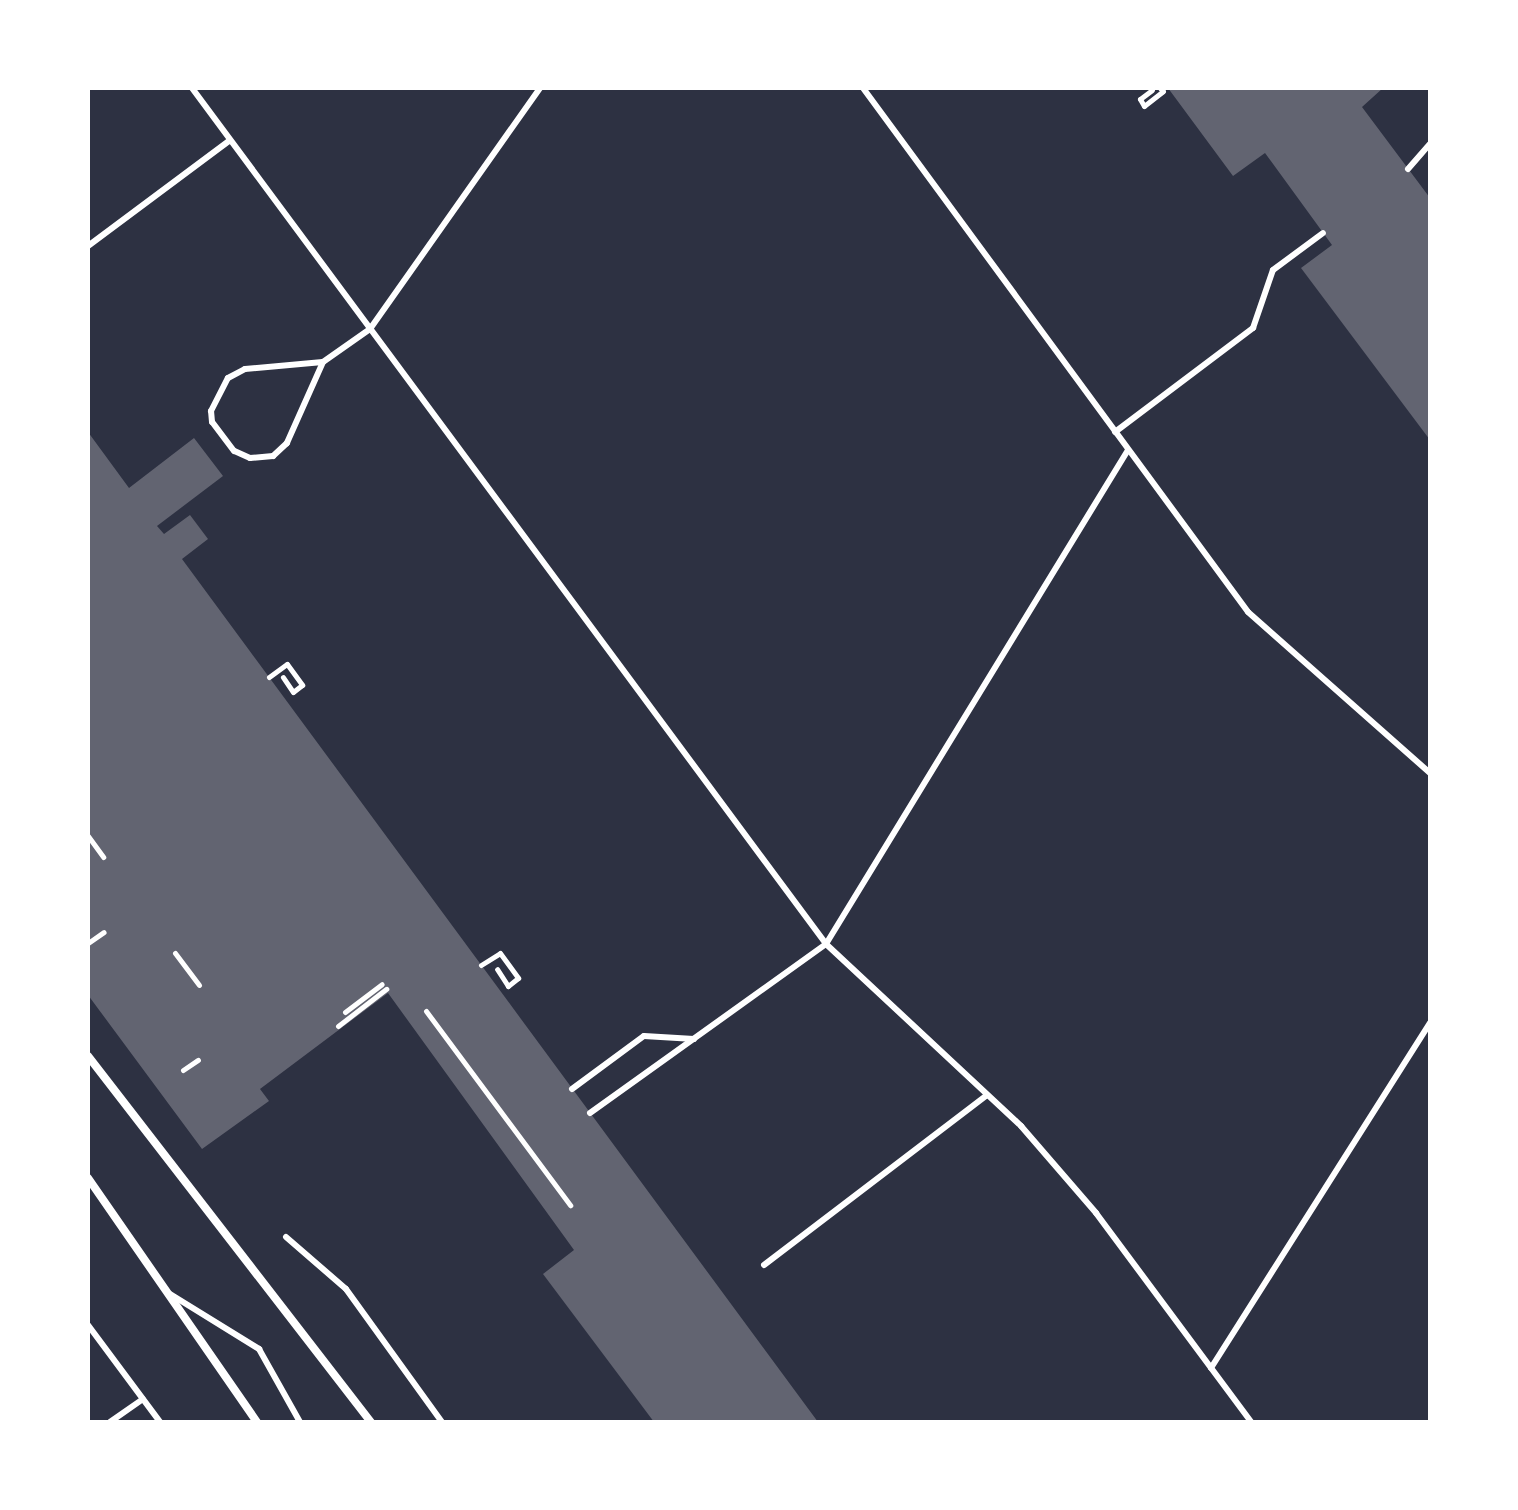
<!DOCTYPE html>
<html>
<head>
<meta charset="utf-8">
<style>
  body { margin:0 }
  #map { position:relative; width:1518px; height:1510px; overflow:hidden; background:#2d3142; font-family:"Varela Round",sans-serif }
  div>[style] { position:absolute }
  .building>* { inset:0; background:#626471 }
  .path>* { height:5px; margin:-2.5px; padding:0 2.5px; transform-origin:2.5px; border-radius:2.5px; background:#fff }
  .service>* { height:6px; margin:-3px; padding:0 3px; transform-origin:3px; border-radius:3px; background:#fff }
  .minor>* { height:8px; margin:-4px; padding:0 4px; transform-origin:4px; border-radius:4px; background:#fff }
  span { translate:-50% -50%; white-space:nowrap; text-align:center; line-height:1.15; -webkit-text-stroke:6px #fff; paint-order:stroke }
  .frame { position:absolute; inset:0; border:90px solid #fff; pointer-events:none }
</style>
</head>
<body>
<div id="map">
  <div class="building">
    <div style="clip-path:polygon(1168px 88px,1383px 88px,1362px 107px,1430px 198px,1430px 440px,1301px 268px,1332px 245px,1265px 153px,1233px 176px)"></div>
    <div style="clip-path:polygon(88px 432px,129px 488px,194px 438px,223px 476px,157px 526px,164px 534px,190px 515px,208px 539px,182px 559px,818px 1422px,654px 1422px,543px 1274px,574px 1250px,388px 993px,260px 1089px,269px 1101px,202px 1149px,88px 995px)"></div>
  </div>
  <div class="path">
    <div style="left:1152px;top:90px;width:15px;rotate:143deg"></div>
    <div style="left:1140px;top:99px;width:8px;rotate:60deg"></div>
    <div style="left:1144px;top:106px;width:24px;rotate:-38deg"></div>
    <div style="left:1163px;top:91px;width:4px;rotate:-135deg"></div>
    <div style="left:269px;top:677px;width:22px;rotate:-36deg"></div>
    <div style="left:287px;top:664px;width:26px;rotate:54deg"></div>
    <div style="left:302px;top:685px;width:11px;rotate:142deg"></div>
    <div style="left:293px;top:692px;width:18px;rotate:-124deg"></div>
    <div style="left:88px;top:836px;width:26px;rotate:54deg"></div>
    <div style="left:88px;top:943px;width:19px;rotate:-35deg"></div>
    <div style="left:175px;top:953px;width:40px;rotate:53deg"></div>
    <div style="left:481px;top:965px;width:22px;rotate:-32deg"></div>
    <div style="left:500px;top:953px;width:31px;rotate:54deg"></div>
    <div style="left:518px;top:978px;width:13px;rotate:141deg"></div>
    <div style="left:508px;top:986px;width:20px;rotate:-123deg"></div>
    <div style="left:426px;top:1011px;width:242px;rotate:53.4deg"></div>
    <div style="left:345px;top:1012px;width:46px;rotate:-37.1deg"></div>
    <div style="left:338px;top:1026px;width:61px;rotate:-37.6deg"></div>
    <div style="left:183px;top:1070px;width:18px;rotate:-34deg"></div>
  </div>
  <div class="service">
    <div style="left:192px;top:88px;width:1065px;rotate:53.47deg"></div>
    <div style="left:826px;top:944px;width:267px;rotate:43deg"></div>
    <div style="left:1021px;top:1126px;width:115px;rotate:49.2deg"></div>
    <div style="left:1096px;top:1213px;width:260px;rotate:53.4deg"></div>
    <div style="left:863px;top:88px;width:650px;rotate:53.69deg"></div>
    <div style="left:1248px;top:612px;width:243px;rotate:41.5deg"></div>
    <div style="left:1408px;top:169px;width:33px;rotate:-49deg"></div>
    <div style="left:88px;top:246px;width:177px;rotate:-36.7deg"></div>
    <div style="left:323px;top:362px;width:89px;rotate:114deg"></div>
    <div style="left:287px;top:443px;width:19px;rotate:137deg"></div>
    <div style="left:273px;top:456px;width:23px;rotate:175deg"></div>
    <div style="left:250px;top:458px;width:17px;rotate:-156deg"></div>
    <div style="left:234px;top:451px;width:36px;rotate:-127deg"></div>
    <div style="left:212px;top:422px;width:11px;rotate:-95deg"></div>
    <div style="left:211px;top:411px;width:37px;rotate:-63deg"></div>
    <div style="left:228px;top:378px;width:19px;rotate:-28deg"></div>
    <div style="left:245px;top:369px;width:78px;rotate:-5.1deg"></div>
    <div style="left:323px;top:362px;width:57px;rotate:-35.1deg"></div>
    <div style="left:370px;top:329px;width:295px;rotate:-54.8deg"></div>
    <div style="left:1115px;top:432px;width:173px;rotate:-37deg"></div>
    <div style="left:1253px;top:328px;width:61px;rotate:-71deg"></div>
    <div style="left:1273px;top:270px;width:62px;rotate:-36.5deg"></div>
    <div style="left:572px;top:1089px;width:89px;rotate:-36.4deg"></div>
    <div style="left:644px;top:1036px;width:50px;rotate:3.4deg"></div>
    <div style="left:590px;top:1113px;width:290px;rotate:-35.6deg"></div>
    <div style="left:826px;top:944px;width:579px;rotate:-58.56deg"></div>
    <div style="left:286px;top:1237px;width:79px;rotate:40.9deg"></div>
    <div style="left:346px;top:1289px;width:164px;rotate:54.2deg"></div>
    <div style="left:764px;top:1265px;width:279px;rotate:-37.3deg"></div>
    <div style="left:170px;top:1294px;width:105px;rotate:31.7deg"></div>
    <div style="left:259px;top:1349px;width:84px;rotate:60.7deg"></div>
    <div style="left:88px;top:1325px;width:121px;rotate:53.4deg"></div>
    <div style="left:1211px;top:1368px;width:409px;rotate:-57.6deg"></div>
    <div style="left:110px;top:1422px;width:40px;rotate:-34.9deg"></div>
  </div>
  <div class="minor">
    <div style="left:88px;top:1056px;width:463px;rotate:52.3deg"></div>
    <div style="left:88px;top:1178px;width:297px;rotate:55.3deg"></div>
  </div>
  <div class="frame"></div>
</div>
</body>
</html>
